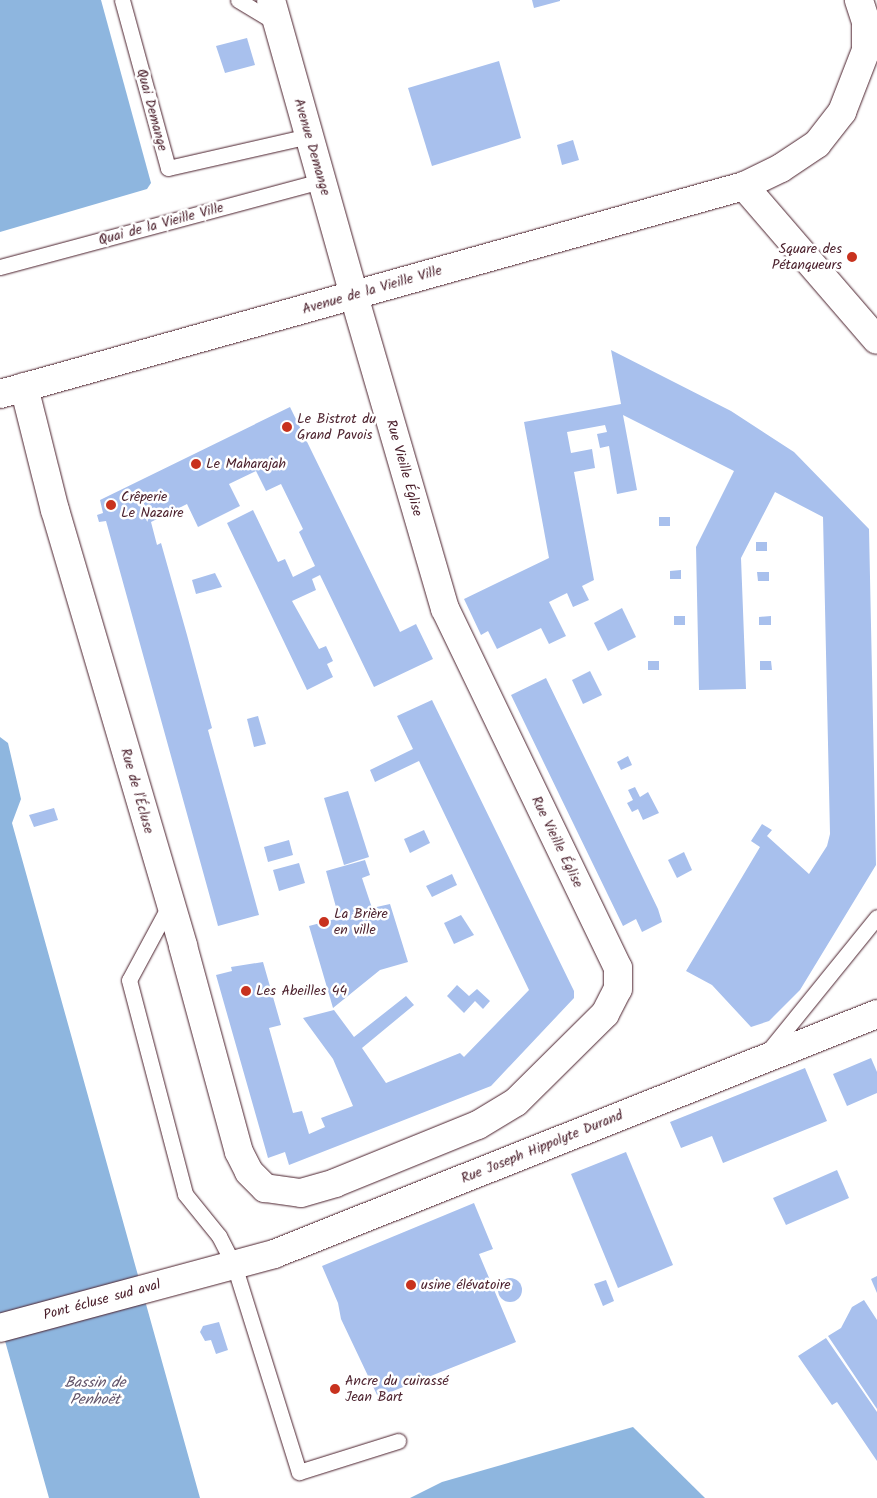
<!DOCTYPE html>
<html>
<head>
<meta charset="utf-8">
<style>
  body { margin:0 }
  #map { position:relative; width:877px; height:1498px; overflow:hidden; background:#fff; font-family:Kalam,sans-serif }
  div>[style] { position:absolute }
  .water>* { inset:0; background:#8eb6df }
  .building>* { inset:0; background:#a8c0ed }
  .round { border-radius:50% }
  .roads { filter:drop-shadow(0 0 1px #4a1f2b) drop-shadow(0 0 1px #4a1f2b) }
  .service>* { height:15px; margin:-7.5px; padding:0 7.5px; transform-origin:7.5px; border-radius:7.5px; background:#fff }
  .minor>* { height:28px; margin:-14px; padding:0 14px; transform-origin:14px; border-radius:14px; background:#fff }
  .tertiary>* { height:28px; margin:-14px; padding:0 14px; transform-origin:14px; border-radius:14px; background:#fff }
  .dots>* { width:14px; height:14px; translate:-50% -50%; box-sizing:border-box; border:2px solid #fff; border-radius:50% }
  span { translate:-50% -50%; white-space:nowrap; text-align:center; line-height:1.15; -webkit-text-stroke:5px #fff; paint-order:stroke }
  .street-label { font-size:14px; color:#4a1f2b }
  .poi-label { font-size:14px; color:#4a1f2b }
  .right { translate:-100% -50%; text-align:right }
  .left { translate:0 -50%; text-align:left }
  .water-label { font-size:15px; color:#62546a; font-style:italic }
</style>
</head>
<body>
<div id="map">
  <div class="water">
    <div style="clip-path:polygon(0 0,101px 0,151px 183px,147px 189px,0 232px)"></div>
    <div style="clip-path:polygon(0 737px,8px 743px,21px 799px,12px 823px,200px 1498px,49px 1498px,0 1323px)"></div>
    <div style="clip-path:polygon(633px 1427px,705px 1498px,410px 1498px,442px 1482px)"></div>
  </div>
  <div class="building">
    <div style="clip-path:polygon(532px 0,560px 0,560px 1px,534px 8px)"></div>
    <div style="clip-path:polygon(247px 38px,255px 65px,225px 73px,216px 46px)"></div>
    <div style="clip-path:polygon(499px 61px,521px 138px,432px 166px,408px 88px)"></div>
    <div style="clip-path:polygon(573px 140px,579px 160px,562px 165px,557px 145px)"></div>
    <div style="clip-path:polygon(611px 350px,731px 411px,794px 452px,869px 529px,876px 865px,800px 990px,769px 1021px,751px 1027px,712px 985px,686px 971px,760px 847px,751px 841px,762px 824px,772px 830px,767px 836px,809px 874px,827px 846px,830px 834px,823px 517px,775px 492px,741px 558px,746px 689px,699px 690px,696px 547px,734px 471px,623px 415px,637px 490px,617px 494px,609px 446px,600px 448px,597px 434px,607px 432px,605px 425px,567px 432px,571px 453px,592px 449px,595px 468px,574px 472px,594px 580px,582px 586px,589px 600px,573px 607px,567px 593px,549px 602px,566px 636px,549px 644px,541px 628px,497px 649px,488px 631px,481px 635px,464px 599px,549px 558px,524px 422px,621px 404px)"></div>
    <div style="clip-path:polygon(290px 407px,400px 632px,416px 624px,433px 659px,374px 687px,320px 575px,312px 579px,316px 590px,292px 601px,319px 649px,326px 646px,333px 661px,327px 664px,333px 677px,307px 690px,227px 523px,253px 510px,278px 562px,285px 559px,293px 577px,315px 566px,299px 532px,303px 529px,281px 484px,266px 491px,256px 471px,229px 484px,240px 506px,198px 527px,187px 504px,151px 522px,157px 545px,161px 543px,187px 635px,212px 728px,208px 730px,259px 915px,218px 926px,106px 521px,99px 522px,97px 515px,103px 513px,100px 500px)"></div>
    <div style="clip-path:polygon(659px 517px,670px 517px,670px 526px,659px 526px)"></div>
    <div style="clip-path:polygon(756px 542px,767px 542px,767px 551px,756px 551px)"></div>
    <div style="clip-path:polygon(681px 570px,681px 579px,670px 579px,670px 571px)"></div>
    <div style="clip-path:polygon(757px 572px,769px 572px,769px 581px,758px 581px)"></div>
    <div style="clip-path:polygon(215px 573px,222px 587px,196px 594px,192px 580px)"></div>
    <div style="clip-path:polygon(622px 608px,636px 637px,608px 651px,594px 623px)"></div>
    <div style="clip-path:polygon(674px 616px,685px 616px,685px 625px,674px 625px)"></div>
    <div style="clip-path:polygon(771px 616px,771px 625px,759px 625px,759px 617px)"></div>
    <div style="clip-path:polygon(648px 661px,659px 661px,659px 670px,648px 670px)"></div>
    <div style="clip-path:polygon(760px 661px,771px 661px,772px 670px,760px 670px)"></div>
    <div style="clip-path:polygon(590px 671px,602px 695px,583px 704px,572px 680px)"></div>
    <div style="clip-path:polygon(546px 678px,658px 909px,662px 922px,642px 932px,636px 919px,623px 926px,511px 695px)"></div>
    <div style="clip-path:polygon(432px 700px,574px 991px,574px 998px,491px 1086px,289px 1165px,285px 1152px,268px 1158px,216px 975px,232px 971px,231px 967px,263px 962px,281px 1025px,269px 1028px,293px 1113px,302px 1111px,309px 1134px,325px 1127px,321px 1118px,353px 1106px,333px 1059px,303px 1018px,334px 1010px,354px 1037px,406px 996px,414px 1005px,362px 1048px,386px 1083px,460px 1053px,464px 1057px,529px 990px,419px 761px,375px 782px,370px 770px,413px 749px,397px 716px)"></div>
    <div style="clip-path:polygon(258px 716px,266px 744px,254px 747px,247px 719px)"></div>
    <div style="clip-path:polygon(628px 756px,632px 765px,621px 770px,617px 762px)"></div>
    <div style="clip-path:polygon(635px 787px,640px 797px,648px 792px,659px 813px,643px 820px,638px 809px,632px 812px,627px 803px,633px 800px,628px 790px)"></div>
    <div style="clip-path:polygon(348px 791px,369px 857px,344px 865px,324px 798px)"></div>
    <div style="clip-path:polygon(54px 808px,58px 820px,34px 827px,29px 815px)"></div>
    <div style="clip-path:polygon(424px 830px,430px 843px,410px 853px,404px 839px)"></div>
    <div style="clip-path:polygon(289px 840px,293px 855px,268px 862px,264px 847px)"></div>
    <div style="clip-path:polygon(684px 852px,692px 870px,677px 878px,668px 860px)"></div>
    <div style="clip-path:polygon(365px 860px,370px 875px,362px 878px,372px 908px,390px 904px,408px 962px,380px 970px,333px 1008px,309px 926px,339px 918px,326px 871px)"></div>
    <div style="clip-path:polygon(299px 863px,305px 883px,279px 891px,273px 870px)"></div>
    <div style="clip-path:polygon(452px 874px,457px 885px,432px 897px,426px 886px)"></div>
    <div style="clip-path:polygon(461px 915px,474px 935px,454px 944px,444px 923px)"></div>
    <div style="clip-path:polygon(457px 985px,469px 996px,477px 989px,490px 1001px,483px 1009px,475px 1001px,464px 1013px,447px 996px)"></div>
    <div style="clip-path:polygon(871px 1058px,877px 1072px,877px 1093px,847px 1106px,833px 1074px)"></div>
    <div style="clip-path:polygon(805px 1068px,827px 1121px,723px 1163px,712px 1136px,681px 1148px,670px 1122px)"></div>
    <div style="clip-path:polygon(626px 1152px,673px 1265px,618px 1288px,571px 1174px)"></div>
    <div style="clip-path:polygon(837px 1170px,849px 1198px,786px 1225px,773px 1198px)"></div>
    <div style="clip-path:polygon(474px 1203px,493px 1249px,479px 1254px,516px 1342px,378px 1397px,341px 1319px,338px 1303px,322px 1266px)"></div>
    <div style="clip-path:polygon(877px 1276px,877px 1293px,871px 1279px)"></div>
    <div class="round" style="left:498px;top:1278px;width:24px;height:24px"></div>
    <div style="clip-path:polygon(606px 1280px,614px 1301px,603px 1306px,594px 1284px)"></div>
    <div style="clip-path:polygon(864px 1300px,877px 1320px,877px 1409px,828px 1336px,841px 1328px,852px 1307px)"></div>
    <div style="clip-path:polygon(219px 1322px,228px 1350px,216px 1354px,211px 1340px,205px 1341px,200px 1332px,203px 1326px)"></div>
    <div style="clip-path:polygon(826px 1338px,877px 1412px,877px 1461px,837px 1402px,832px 1405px,798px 1356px)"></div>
  </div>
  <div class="roads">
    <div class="service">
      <div style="left:122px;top:0;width:174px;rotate:74.7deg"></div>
      <div style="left:168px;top:168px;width:145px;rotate:-12.8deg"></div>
      <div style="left:238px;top:0;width:47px;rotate:31deg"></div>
      <div style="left:0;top:267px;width:333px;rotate:-15deg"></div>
      <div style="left:170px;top:904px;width:86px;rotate:118.3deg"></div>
      <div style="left:129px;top:980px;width:221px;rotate:75.3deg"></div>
      <div style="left:185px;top:1194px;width:54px;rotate:51deg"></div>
      <div style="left:219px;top:1236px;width:33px;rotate:63deg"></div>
      <div style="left:234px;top:1265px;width:217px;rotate:72.6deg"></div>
      <div style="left:299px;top:1472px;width:104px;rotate:-17.4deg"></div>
      <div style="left:766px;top:1054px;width:176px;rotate:-51deg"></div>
    </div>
    <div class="minor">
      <div style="left:744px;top:186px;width:203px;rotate:49.2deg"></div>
      <div style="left:24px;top:387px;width:127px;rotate:75.9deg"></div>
      <div style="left:55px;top:510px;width:454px;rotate:73.6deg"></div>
      <div style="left:183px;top:946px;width:213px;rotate:74.8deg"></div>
      <div style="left:239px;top:1152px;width:22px;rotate:63deg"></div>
      <div style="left:249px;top:1172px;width:23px;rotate:45deg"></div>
      <div style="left:265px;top:1188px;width:36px;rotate:8deg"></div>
      <div style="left:301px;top:1193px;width:35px;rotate:-16deg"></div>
      <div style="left:335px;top:1183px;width:154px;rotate:-22.1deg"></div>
      <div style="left:478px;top:1125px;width:44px;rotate:-31.2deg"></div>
      <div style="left:516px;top:1102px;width:125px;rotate:-44.7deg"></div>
      <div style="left:605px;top:1014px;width:28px;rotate:-63deg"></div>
      <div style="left:618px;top:989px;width:21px;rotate:-90deg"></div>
      <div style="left:618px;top:968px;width:399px;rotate:-115.7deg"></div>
      <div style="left:445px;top:609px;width:327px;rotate:-106.2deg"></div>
      <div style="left:0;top:394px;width:773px;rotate:-15.62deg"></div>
      <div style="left:744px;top:186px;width:41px;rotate:-25.9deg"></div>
      <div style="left:781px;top:168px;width:43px;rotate:-33.7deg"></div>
      <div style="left:817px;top:144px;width:41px;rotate:-52deg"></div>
      <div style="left:842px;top:112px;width:66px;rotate:-68.8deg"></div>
      <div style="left:866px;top:50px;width:28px;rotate:-90deg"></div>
      <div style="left:866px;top:22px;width:23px;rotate:-108deg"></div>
      <div style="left:0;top:1328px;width:284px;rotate:-15.1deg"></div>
      <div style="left:274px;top:1254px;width:649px;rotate:-21.7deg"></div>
    </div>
    <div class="tertiary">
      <div style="left:271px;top:0;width:306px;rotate:74.3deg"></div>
    </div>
  </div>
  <div class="dots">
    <div style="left:852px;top:257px;background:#c8321e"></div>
    <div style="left:287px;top:427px;background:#c8321e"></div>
    <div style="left:196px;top:464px;background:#c8321e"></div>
    <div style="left:111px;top:505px;background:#c8321e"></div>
    <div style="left:324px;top:922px;background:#c8321e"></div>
    <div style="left:246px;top:991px;background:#c8321e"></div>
    <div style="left:411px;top:1285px;background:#c8321e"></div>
    <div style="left:335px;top:1389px;background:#c8321e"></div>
  </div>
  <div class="street-label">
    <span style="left:152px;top:110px;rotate:75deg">Quai Demange</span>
    <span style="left:312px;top:147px;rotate:74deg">Avenue Demange</span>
    <span style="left:161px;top:224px;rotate:-15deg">Quai de la Vieille Ville</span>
    <span style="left:372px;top:290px;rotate:-16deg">Avenue de la Vieille Ville</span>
    <span style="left:404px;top:468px;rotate:74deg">Rue Vieille Église</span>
    <span style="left:137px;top:791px;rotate:74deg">Rue de l'Écluse</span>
    <span style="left:557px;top:842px;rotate:64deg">Rue Vieille Église</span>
    <span style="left:542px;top:1147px;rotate:-22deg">Rue Joseph Hippolyte Durand</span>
    <span style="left:102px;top:1300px;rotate:-15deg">Pont écluse sud aval</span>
  </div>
  <div class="poi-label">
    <span class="right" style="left:842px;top:257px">Square des<br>Pétanqueurs</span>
    <span class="left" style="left:297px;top:427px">Le Bistrot du<br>Grand Pavois</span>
    <span class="left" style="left:206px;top:464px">Le Maharajah</span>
    <span class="left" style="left:121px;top:505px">Crêperie<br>Le Nazaire</span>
    <span class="left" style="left:334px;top:922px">La Brière<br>en ville</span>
    <span class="left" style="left:256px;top:991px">Les Abeilles 44</span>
    <span class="left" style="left:421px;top:1285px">usine élévatoire</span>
    <span class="left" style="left:345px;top:1389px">Ancre du cuirassé<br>Jean Bart</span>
  </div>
  <div class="water-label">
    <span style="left:95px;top:1392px">Bassin de<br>Penhoët</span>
  </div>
</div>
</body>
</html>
